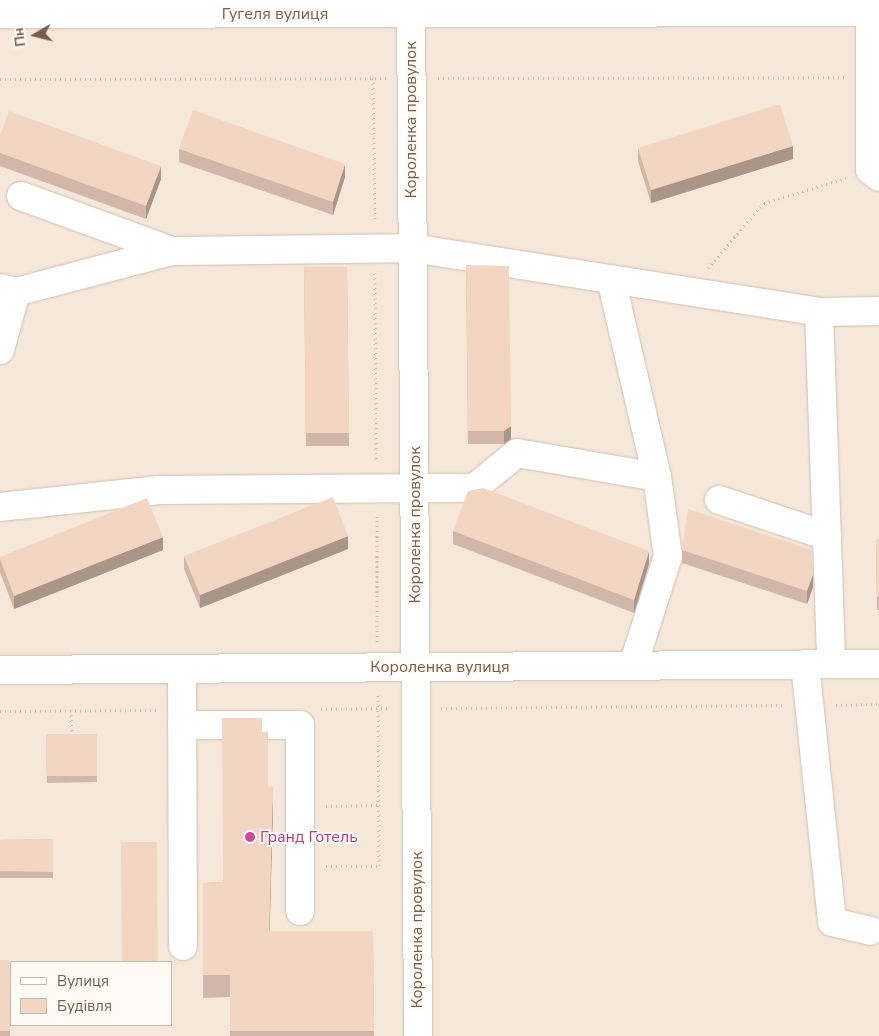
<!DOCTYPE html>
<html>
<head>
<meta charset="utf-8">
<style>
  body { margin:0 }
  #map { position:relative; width:879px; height:1036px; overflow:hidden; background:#fdf6ec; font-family:"Nunito Sans",sans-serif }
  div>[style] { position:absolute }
  .residential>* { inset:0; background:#f5e8da }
  .path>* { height:3px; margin-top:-1.5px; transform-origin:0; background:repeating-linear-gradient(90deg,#d9b8a5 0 1px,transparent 0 5px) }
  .roads { filter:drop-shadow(0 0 1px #d1beb0) drop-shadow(0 0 1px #d1beb0) }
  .minor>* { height:28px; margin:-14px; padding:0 14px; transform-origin:14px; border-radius:14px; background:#fff }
  .wall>* { inset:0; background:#d1b7a8 }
  .shaded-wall>* { inset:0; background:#aa9588 }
  .building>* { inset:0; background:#f3d5c3 }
  .dots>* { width:14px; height:14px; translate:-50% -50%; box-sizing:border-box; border:2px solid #fffaf3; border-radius:50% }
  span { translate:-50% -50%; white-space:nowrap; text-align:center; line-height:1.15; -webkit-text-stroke:4px #fffaf3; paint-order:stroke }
  .street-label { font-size:16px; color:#7a5c4d }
  .hotel-label { font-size:16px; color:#b23c85 }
  .left { translate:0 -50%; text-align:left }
  .legend { position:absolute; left:10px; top:961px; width:162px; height:65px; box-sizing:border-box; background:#fffaf3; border:1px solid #cabbb1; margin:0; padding:6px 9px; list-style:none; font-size:15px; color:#7a5c4d }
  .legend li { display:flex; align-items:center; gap:10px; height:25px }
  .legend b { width:25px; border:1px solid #cabbb1 }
  .north { position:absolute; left:10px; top:10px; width:50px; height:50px; -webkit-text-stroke:4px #fffaf3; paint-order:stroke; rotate:262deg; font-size:14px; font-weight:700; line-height:20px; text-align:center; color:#7a5c4d }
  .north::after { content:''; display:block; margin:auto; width:18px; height:22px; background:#7a5c4d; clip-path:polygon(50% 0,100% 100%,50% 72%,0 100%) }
</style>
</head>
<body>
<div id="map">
  <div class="residential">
    <div style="clip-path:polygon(evenodd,879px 22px,879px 1036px,0 1036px,0 25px,879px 22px,11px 962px,171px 962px,171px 1025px,11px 1025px,11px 962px)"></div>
  </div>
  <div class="path">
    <div style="left:373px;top:78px;width:144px;rotate:89.2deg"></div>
    <div style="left:438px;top:78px;width:406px;rotate:-0.1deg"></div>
    <div style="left:0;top:79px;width:387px;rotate:-0.1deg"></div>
    <div style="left:708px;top:268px;width:86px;rotate:-49.3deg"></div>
    <div style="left:764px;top:203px;width:86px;rotate:-17deg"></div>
    <div style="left:375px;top:273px;width:189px;rotate:89.7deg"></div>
    <div style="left:377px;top:516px;width:126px;rotate:90deg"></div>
    <div style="left:836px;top:705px;width:43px;rotate:-1.3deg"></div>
    <div style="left:441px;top:708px;width:343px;rotate:-0.5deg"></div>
    <div style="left:321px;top:709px;width:68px;rotate:-0.8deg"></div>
    <div style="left:71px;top:710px;width:27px;rotate:88deg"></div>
    <div style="left:0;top:711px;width:157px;rotate:-0.4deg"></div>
    <div style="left:326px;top:806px;width:52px;rotate:-1.1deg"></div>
    <div style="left:326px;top:866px;width:53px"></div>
    <div style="left:379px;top:866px;width:173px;rotate:-90.3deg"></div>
  </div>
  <div class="roads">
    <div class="minor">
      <div style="left:411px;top:0;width:1036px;rotate:89.61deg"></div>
      <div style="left:870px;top:13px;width:157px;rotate:90deg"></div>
      <div style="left:870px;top:170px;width:11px;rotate:38deg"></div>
      <div style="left:0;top:14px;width:879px;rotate:-0.13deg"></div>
      <div style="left:21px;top:196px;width:160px;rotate:20.1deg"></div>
      <div style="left:611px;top:279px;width:203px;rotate:76.9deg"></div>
      <div style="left:657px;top:477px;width:80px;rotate:82.1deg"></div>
      <div style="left:668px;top:556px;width:115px;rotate:107.7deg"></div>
      <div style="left:0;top:288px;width:16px;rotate:14deg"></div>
      <div style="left:16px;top:292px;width:160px;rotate:-14.8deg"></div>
      <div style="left:171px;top:251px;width:241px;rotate:-0.7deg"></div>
      <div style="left:412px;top:248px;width:412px;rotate:8.9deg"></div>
      <div style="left:819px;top:312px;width:60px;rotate:-1deg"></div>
      <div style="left:819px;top:312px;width:352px;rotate:88deg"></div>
      <div style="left:0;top:350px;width:60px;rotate:-74.6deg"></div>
      <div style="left:719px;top:500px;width:114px;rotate:18.4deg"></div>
      <div style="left:0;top:507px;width:160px;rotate:-6.1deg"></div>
      <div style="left:159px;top:490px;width:315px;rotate:-0.4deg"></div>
      <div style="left:474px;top:488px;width:55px;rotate:-39.1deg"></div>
      <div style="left:517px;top:453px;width:142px;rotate:9.7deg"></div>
      <div style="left:805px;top:664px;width:259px;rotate:84deg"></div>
      <div style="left:832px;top:922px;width:39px;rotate:13deg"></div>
      <div style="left:182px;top:669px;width:277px;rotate:89.8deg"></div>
      <div style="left:0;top:670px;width:879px;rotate:-0.39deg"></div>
      <div style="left:182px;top:725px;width:118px"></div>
      <div style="left:300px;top:725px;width:186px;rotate:90deg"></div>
    </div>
  </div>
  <div class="wall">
    <div style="clip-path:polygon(0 136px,161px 179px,146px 219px,0 166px)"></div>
    <div style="clip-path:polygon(638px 148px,793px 159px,651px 203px,638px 161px)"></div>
    <div style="clip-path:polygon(179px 149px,345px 177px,333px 215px,179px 162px)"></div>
    <div style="clip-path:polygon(466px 265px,511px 439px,504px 444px,468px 444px)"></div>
    <div style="clip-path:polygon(304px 267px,347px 267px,349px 446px,306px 446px)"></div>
    <div style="clip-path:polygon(453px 531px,649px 564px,634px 613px,453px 544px)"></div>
    <div style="clip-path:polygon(876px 539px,879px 539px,879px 610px,877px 610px)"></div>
    <div style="clip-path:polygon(348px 549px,200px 608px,184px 569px,184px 556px)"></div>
    <div style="clip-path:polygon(163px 550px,14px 609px,0 572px,0 557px)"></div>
    <div style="clip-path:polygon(682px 550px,813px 587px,807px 604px,682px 563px)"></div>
    <div style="clip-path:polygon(262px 732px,268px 786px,273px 809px,269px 931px,373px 931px,374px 1036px,230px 1036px,230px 997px,203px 998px,203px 883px,223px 882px)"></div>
    <div style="clip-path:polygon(46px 734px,97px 734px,97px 782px,47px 783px)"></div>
    <div style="clip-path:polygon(53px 839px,53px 878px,0 878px,0 840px)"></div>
    <div style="clip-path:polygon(0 960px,9px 960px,10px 1036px,0 1036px)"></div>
  </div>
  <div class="shaded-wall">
    <div style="clip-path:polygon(793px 146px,793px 159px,651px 203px,651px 190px)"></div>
    <div style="clip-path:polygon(345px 164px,345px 177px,333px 215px,333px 202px)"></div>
    <div style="clip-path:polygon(161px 166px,161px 179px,146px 219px,146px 206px)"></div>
    <div style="clip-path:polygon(511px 426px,511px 439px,504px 444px,504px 431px)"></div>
    <div style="clip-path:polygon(348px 536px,348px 549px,200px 608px,200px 595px)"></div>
    <div style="clip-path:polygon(163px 537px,163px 550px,14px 609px,14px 596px)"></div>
    <div style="clip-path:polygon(649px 551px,649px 564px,634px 613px,634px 600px)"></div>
    <div style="clip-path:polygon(813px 574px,813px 587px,807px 604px,807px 591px)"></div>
    <div style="clip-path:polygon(273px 787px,273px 809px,269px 954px,269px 931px)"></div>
  </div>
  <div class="building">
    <div style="clip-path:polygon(780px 104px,793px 146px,651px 190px,638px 148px)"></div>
    <div style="clip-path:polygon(193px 110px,345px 164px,333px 202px,179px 149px)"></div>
    <div style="clip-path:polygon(9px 111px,161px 166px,146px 206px,0 153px,0 136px)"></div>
    <div style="clip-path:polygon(466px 265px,509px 266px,511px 426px,504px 431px,468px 431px)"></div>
    <div style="clip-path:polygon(304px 267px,347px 267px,349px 433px,306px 433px)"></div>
    <div style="clip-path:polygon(483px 488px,649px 551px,634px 600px,453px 531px,468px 491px)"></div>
    <div style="clip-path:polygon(333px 497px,348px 536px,200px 595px,184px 556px)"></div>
    <div style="clip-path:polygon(147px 498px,163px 537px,14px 596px,0 559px,0 557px)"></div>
    <div style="clip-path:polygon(688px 509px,812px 550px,813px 574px,807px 591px,682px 550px)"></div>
    <div style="clip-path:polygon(876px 539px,879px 539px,879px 597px,877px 597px)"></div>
    <div style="clip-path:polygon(222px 718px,262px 718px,262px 732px,268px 732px,268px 786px,273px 787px,269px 931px,373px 931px,374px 1031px,230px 1031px,230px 975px,203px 975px,203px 883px,223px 882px)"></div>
    <div style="clip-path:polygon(46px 734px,97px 734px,97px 776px,47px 776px)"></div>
    <div style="clip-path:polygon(53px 839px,53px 872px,0 871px,0 840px)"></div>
    <div style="clip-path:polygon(121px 842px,157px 842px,158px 962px,122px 962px)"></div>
    <div style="clip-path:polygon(0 960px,9px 960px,10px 1031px,0 1031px)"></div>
  </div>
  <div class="dots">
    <div style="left:250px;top:837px;background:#d1479c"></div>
  </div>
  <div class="street-label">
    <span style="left:275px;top:14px">Гугеля вулиця</span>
    <span style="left:411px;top:120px;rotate:-90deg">Короленка провулок</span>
    <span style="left:415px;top:525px;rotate:-90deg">Короленка провулок</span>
    <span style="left:440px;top:667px">Короленка вулиця</span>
    <span style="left:417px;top:930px;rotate:-90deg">Короленка провулок</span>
  </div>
  <div class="hotel-label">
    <span class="left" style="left:260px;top:837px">Гранд Готель</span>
  </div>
  <ul class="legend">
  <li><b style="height:6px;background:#fff"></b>Вулиця</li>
  <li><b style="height:14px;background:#f3d5c3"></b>Будівля</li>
  </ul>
  <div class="north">Пн</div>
</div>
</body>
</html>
